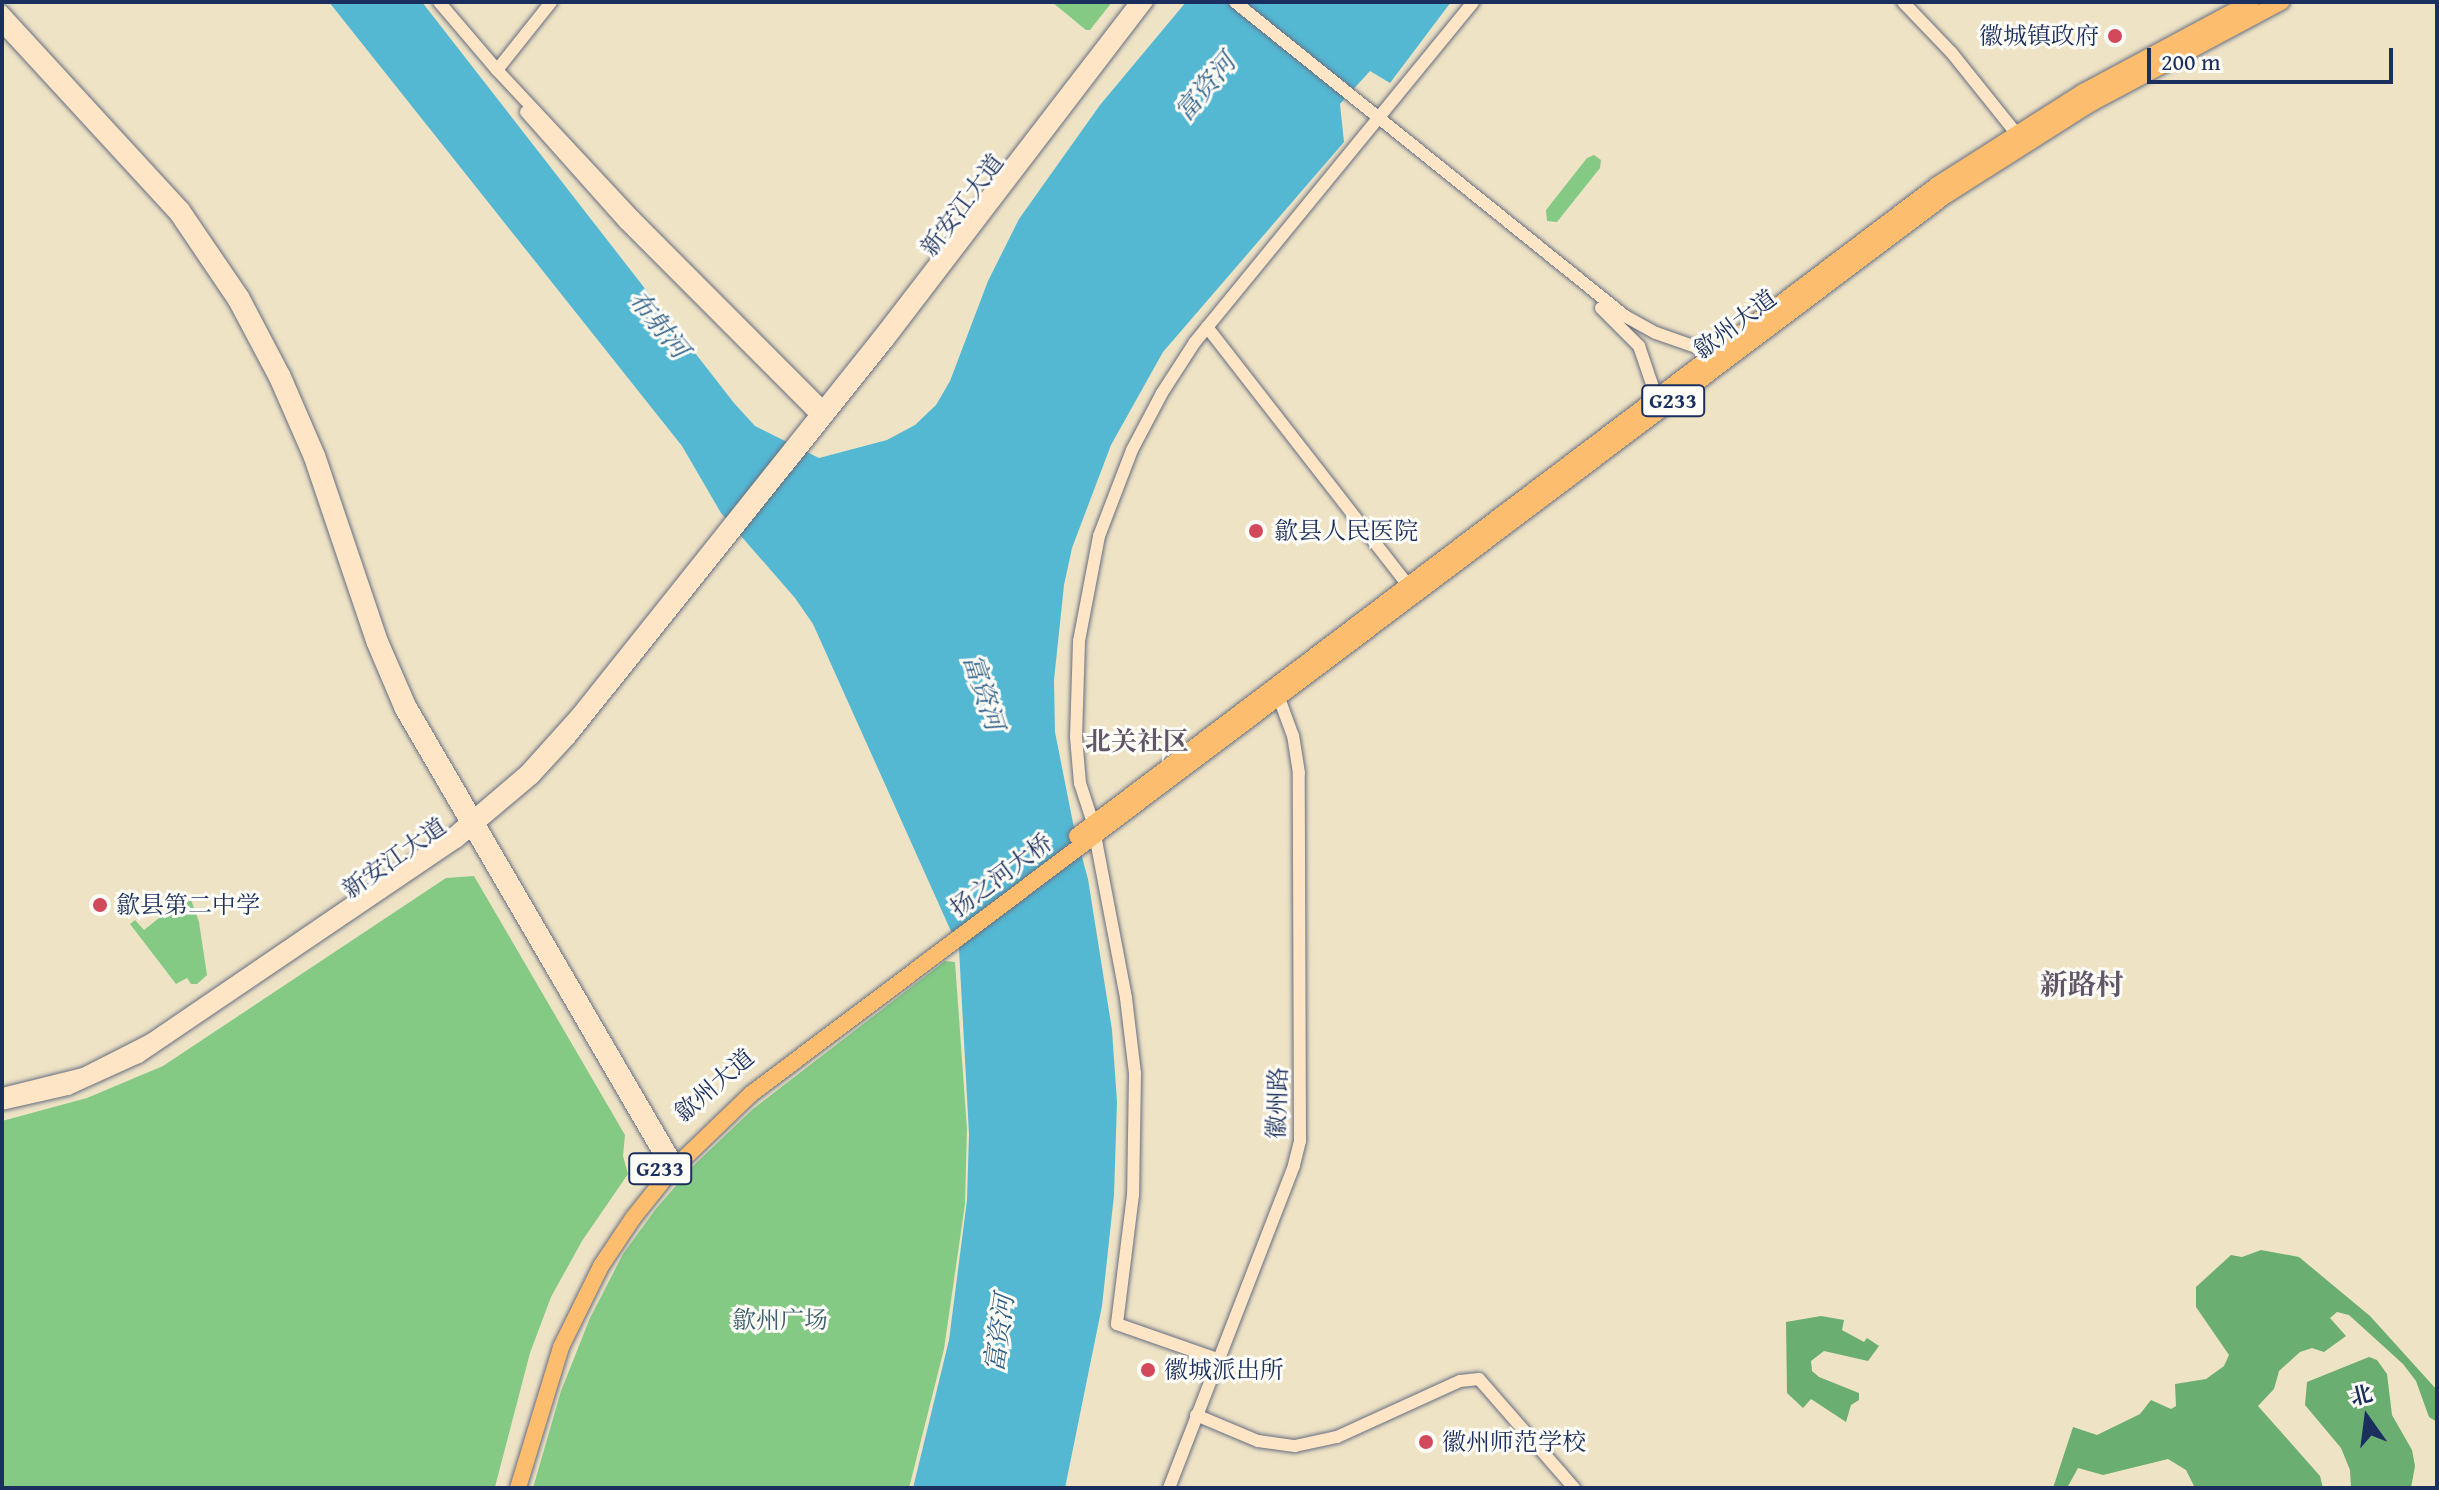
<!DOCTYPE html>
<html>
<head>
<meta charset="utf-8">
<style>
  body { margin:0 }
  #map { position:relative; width:2439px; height:1490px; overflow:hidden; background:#efe3c5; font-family:"Gentium Book Plus","Noto Serif SC",serif }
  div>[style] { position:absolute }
  .green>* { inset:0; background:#84ca85 }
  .forest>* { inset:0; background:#6bae72 }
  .water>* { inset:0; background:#54b8d3 }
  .roads { filter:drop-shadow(0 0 2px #656e82) drop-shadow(0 0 2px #656e82) }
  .secondary>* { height:12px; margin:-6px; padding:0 6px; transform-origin:6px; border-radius:6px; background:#fee5c5 }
  .highway>* { height:16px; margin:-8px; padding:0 8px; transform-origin:8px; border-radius:8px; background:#fcbd6f }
  .dots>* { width:22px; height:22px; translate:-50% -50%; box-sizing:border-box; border:4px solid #fdfcf7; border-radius:50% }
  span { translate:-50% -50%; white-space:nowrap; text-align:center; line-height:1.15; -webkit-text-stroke:6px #fdfcf7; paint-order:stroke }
  .shield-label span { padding:2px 6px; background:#fdfcf7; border:2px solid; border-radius:6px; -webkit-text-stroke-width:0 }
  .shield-label { font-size:22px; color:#1b2f5e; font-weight:700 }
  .poi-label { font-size:24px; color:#1b2f5e }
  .right { translate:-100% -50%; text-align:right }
  .left { translate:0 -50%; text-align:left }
  .street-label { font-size:24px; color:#1b2f5e }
  .park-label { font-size:24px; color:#3a5e6a }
  .water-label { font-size:26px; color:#2f5f87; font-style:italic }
  .neighbourhood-label { font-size:26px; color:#615668; font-weight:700 }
  .quarter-label { font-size:28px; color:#615668; font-weight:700 }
  .frame { position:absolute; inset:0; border:4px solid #1b2f5e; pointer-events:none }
  .north { position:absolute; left:2327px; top:1378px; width:80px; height:80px; -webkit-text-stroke:6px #fdfcf7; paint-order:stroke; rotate:346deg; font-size:22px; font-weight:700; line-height:32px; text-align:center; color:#1b2f5e }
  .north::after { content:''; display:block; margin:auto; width:28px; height:36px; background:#1b2f5e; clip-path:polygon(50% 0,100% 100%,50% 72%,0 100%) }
  .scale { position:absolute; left:2147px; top:48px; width:246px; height:36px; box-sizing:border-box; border:4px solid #1b2f5e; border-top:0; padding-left:10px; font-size:24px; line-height:28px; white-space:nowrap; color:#1b2f5e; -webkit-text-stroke:6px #fdfcf7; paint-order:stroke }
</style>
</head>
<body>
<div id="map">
  <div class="green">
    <div style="clip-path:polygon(1052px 2px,1112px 2px,1090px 30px,1086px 30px)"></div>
    <div style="clip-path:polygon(1594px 155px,1601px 160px,1600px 168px,1557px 222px,1547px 221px,1546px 210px,1587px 158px)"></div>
    <div style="clip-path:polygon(474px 876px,625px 1135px,623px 1156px,628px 1174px,582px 1241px,551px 1297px,530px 1353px,495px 1487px,2px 1488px,2px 1121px,87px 1098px,163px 1066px,446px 878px)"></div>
    <div style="clip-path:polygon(189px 894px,199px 922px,207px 975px,197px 984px,191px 984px,187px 978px,176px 984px,130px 924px,135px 920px,144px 930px)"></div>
    <div style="clip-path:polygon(945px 961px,955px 962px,967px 1129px,965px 1204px,944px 1349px,909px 1488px,533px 1488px,561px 1391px,590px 1318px,623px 1254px,655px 1210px,692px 1167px,753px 1109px)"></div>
  </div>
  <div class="forest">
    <div style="clip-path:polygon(2261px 1250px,2299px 1257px,2370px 1316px,2437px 1390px,2437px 1422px,2429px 1417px,2416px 1381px,2403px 1364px,2349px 1315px,2337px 1312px,2330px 1318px,2346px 1336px,2324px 1352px,2312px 1348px,2300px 1352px,2279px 1371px,2274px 1389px,2258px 1406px,2320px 1476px,2323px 1488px,2195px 1488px,2186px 1470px,2168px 1459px,2103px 1475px,2078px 1468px,2067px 1488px,2053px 1488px,2073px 1427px,2097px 1435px,2140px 1414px,2151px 1400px,2171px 1409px,2176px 1406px,2175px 1384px,2206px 1379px,2224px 1366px,2229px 1355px,2196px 1307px,2196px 1287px,2231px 1255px,2242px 1257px)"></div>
    <div style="clip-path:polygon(1821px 1316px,1844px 1320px,1842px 1330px,1864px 1342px,1867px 1338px,1879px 1346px,1868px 1361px,1824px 1351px,1811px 1361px,1812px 1371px,1819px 1377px,1859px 1393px,1859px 1400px,1851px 1405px,1846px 1422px,1811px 1399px,1803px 1408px,1787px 1393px,1786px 1322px)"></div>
    <div style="clip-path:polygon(2369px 1357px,2377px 1360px,2387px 1374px,2392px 1415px,2412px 1450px,2415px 1466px,2411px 1488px,2351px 1488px,2350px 1470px,2341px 1448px,2305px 1405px,2307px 1382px)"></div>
  </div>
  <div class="water">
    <div style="clip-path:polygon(329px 2px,422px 2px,734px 403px,755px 426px,819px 458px,887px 440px,915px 425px,936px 405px,950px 381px,988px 281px,1019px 219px,1100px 105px,1186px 2px,1451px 2px,1390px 83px,1370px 71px,1340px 104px,1344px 142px,1163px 352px,1111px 445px,1072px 548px,1064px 585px,1054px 680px,1055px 732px,1074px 828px,1088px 879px,1112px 1030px,1117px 1102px,1114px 1195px,1102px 1306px,1065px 1488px,913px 1488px,949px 1340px,967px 1200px,969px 1134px,959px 949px,813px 624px,795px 598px,721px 513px,682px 446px)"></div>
  </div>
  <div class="roads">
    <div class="secondary">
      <div style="left:439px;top:2px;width:89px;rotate:49.5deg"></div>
      <div style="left:497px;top:70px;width:200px;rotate:47deg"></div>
      <div style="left:633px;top:216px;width:275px;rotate:45.1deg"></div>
      <div style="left:1235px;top:2px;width:501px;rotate:38.84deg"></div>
      <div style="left:1625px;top:316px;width:35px;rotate:29deg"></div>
      <div style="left:1656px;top:333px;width:60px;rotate:19.3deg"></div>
      <div style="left:1903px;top:2px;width:69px;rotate:46.2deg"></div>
      <div style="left:1951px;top:52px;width:102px;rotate:51.3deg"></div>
      <div style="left:2px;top:11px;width:268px;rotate:47.4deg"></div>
      <div style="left:183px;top:208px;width:107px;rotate:55.7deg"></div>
      <div style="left:243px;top:296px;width:88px;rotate:62.3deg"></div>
      <div style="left:284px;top:374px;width:88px;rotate:66.6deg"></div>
      <div style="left:319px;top:455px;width:196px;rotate:71.3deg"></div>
      <div style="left:382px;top:641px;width:70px;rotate:66.4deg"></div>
      <div style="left:410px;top:705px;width:531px;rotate:59.81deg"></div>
      <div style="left:2px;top:26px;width:255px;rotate:47.4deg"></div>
      <div style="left:175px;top:214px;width:105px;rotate:55.9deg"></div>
      <div style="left:234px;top:301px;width:87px;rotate:62deg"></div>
      <div style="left:275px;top:378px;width:87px;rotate:66.4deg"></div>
      <div style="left:310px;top:458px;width:196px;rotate:71.3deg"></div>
      <div style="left:373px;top:644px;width:72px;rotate:67deg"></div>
      <div style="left:401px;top:710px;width:535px;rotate:59.79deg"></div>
      <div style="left:497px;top:70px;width:87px;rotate:-51.5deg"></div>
      <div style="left:526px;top:112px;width:149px;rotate:48.3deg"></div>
      <div style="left:625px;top:223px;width:276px;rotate:45.1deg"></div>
      <div style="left:1601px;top:308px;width:54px;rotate:45deg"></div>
      <div style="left:1639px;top:346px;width:53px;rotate:71.2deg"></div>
      <div style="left:1207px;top:327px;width:326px;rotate:52.1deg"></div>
      <div style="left:1093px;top:823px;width:42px;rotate:-108deg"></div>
      <div style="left:1080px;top:783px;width:46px;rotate:-95deg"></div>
      <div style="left:1076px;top:737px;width:96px;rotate:-88.2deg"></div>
      <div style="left:1079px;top:641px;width:107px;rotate:-79.2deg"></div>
      <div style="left:1099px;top:536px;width:92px;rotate:-69deg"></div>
      <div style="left:1132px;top:450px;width:64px;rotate:-62.2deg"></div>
      <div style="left:1162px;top:393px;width:61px;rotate:-57.1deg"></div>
      <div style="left:1195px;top:342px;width:439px;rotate:-50.7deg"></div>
      <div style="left:1095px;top:835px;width:166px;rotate:79.2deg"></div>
      <div style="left:1126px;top:998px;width:76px;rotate:83.2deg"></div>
      <div style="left:1135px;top:1073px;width:122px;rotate:90.9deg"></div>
      <div style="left:1133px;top:1195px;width:130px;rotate:97.1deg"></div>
      <div style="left:1117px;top:1324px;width:106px;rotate:19.3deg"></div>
      <div style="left:2px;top:1094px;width:83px;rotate:-13.9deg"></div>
      <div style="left:83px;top:1074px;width:75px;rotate:-26.9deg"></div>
      <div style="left:150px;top:1040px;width:364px;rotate:-34.3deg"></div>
      <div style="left:451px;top:835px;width:99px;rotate:-40.5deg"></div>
      <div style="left:526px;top:771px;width:78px;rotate:-48.1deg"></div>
      <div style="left:578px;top:713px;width:482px;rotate:-51.4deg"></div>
      <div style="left:879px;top:336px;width:421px;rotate:-52.4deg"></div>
      <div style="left:2px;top:1104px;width:68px;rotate:-12.8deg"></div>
      <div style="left:68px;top:1089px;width:78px;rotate:-24.3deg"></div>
      <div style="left:139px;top:1057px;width:384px;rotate:-34.1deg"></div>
      <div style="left:457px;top:842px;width:99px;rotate:-40.1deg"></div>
      <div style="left:533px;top:778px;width:53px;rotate:-47.3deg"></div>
      <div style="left:569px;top:739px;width:509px;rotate:-51.31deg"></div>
      <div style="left:887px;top:342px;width:428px;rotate:-52.6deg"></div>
      <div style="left:1196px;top:1415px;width:67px;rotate:22.8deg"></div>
      <div style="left:1258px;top:1441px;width:37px;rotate:8deg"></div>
      <div style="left:1295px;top:1446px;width:43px;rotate:-12.1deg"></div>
      <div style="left:1337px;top:1437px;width:135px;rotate:-24.5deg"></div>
      <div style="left:1460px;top:1381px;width:19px;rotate:-6deg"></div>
      <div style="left:1479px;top:1379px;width:145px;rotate:48.9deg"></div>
      <div style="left:1169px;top:1488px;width:346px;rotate:-68.8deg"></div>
      <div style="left:1294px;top:1165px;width:25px;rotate:-76deg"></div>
      <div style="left:1300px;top:1141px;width:368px;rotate:-90.2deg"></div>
      <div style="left:1299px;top:773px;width:37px;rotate:-99deg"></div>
      <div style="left:1293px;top:736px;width:40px;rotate:-110.2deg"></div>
    </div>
    <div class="highway">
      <div style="left:1077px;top:836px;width:1079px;rotate:-37.12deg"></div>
      <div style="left:1937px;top:185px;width:173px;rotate:-32.5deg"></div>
      <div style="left:2083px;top:92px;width:191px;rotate:-28.2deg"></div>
      <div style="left:518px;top:1488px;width:147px;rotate:-73deg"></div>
      <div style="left:561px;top:1347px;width:90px;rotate:-63.7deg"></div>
      <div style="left:601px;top:1266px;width:58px;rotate:-56.3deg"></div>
      <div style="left:633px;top:1218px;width:59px;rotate:-51.2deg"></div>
      <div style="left:670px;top:1172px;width:112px;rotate:-43.9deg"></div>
      <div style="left:751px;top:1094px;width:1494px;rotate:-36.95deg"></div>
      <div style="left:1945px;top:196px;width:172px;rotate:-32.4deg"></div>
      <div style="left:2090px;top:104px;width:217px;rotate:-28.1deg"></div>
    </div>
  </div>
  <div class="dots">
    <div style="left:2115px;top:36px;background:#d1495b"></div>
    <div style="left:1256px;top:531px;background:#d1495b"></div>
    <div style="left:100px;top:905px;background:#d1495b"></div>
    <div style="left:1148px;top:1370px;background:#d1495b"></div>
    <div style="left:1426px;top:1442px;background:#d1495b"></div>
  </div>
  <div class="shield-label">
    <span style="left:1673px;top:401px">G233</span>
    <span style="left:660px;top:1169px">G233</span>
  </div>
  <div class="poi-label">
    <span class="right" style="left:2099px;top:36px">徽城镇政府</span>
    <span class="left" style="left:1274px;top:531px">歙县人民医院</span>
    <span class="left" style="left:116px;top:905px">歙县第二中学</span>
    <span class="left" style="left:1164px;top:1370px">徽城派出所</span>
    <span class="left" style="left:1442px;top:1442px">徽州师范学校</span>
  </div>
  <div class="street-label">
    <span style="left:962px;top:205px;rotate:-53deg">新安江大道</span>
    <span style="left:1735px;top:324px;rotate:-37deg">歙州大道</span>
    <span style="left:394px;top:858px;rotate:-35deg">新安江大道</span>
    <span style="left:1001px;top:875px;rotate:-37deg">扬之河大桥</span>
    <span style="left:714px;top:1085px;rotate:-41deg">歙州大道</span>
    <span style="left:1277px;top:1103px;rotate:-88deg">徽州路</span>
  </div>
  <div class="park-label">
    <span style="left:780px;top:1320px">歙州广场</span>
  </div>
  <div class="water-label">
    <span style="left:1205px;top:87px;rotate:-50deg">富资河</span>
    <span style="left:659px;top:324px;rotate:51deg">布射河</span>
    <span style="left:984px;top:692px;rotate:72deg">富资河</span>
    <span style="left:999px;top:1333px;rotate:-82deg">富资河</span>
  </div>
  <div class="neighbourhood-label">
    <span style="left:1137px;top:741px">北关社区</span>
  </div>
  <div class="quarter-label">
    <span style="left:2082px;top:984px">新路村</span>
  </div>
  <div class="frame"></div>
  <div class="north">北</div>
  <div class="scale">200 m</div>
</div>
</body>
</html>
